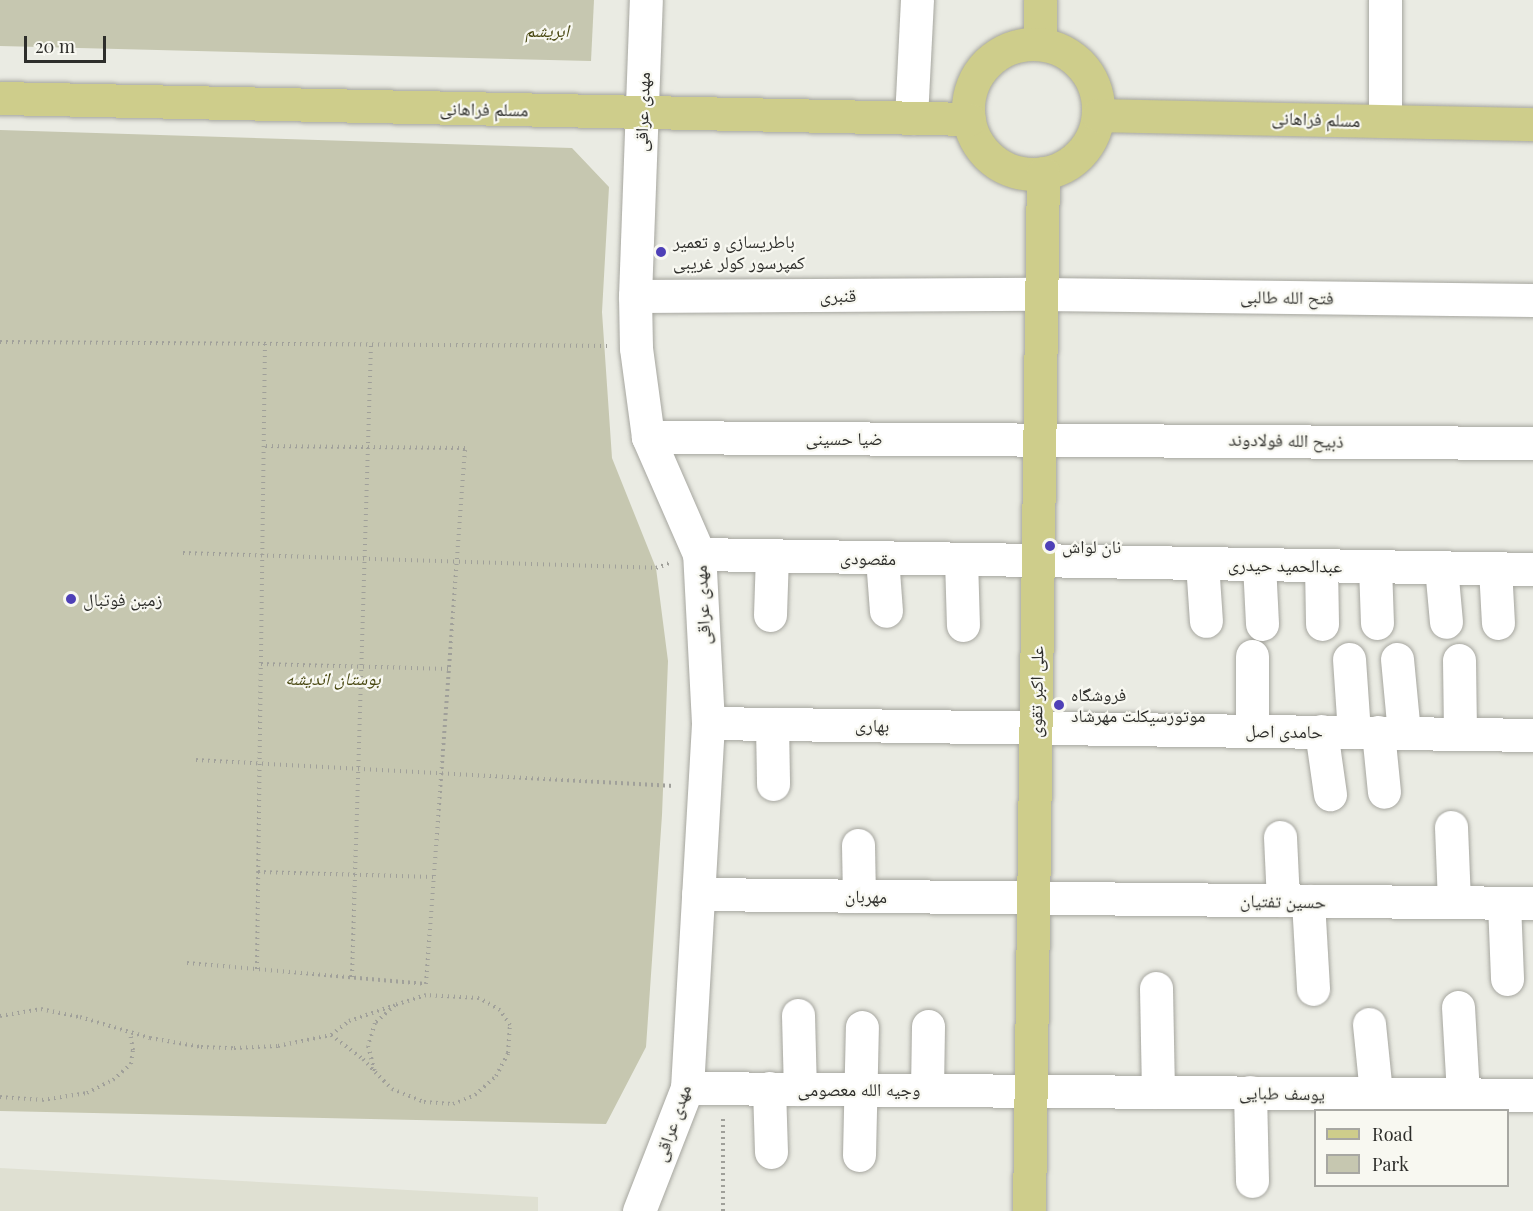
<!DOCTYPE html>
<html>
<head>
<meta charset="utf-8">
<style>
  body { margin:0 }
  #map { position:relative; width:1533px; height:1211px; overflow:hidden; background:#eaebe3; font-family:"Playfair Display","Noto Naskh Arabic",serif }
  div>[style] { position:absolute }
  .built>* { inset:0; background:#dfe0d2 }
  .green>* { inset:0; background:#c6c7b0 }
  .path>* { height:4px; margin-top:-2px; transform-origin:0; background:repeating-linear-gradient(90deg,#a0a09a 0 1.5px,transparent 0 6px) }
  .roads { filter:drop-shadow(0 0 2px #a6a69f) drop-shadow(0 0 2px #a6a69f) }
  .minor>* { height:33px; margin:-16.5px; padding:0 16.5px; transform-origin:16.5px; border-radius:16.5px; background:#fff }
  .major>* { height:33px; margin:-16.5px; padding:0 16.5px; transform-origin:16.5px; border-radius:16.5px; background:#cecd8b }
  .major>.ring { margin:-16.5px; padding:0; box-sizing:content-box; background:none; border:33px solid #cecd8b; border-radius:50% }
  .dots>* { width:16px; height:16px; translate:-50% -50%; box-sizing:border-box; border:3px solid #f8f8f1; border-radius:50% }
  span { translate:-50% -50%; white-space:nowrap; text-align:center; line-height:1.15; -webkit-text-stroke:4.5px #f8f8f1; paint-order:stroke }
  .park-label { font-size:18px; color:#484710; font-style:italic }
  .street-label { font-size:18px; color:#2e2e2b }
  .poi-label { font-size:18px; color:#2e2e2b }
  .left { translate:0 -50%; text-align:left }
  .legend { position:absolute; left:1314px; top:1109px; width:195px; height:78px; box-sizing:border-box; background:#f8f8f1; border:2px solid #a7a7a2; margin:0; padding:8px 10px; list-style:none; font-size:18px; color:#2e2e2b }
  .legend li { display:flex; align-items:center; gap:12px; height:30px }
  .legend b { width:30px; border:2px solid #a7a7a2 }
  .scale { position:absolute; left:24px; top:36px; width:82px; height:27px; box-sizing:border-box; border:3px solid #2e2e2b; border-top:0; padding-left:8px; font-size:18px; line-height:21px; white-space:nowrap; color:#2e2e2b; -webkit-text-stroke:4px #f8f8f1; paint-order:stroke }
</style>
</head>
<body>
<div id="map">
  <div class="built">
    <div style="clip-path:polygon(0 1168px,538px 1197px,538px 1211px,0 1211px)"></div>
  </div>
  <div class="green">
    <div style="clip-path:polygon(0 0,594px 0,591px 61px,0 46px)"></div>
    <div style="clip-path:polygon(0 130px,572px 148px,609px 187px,602px 312px,612px 458px,656px 568px,668px 661px,662px 815px,646px 1047px,606px 1124px,0 1111px)"></div>
  </div>
  <div class="path">
    <div style="left:0;top:342px;width:608px;rotate:0.38deg"></div>
    <div style="left:183px;top:553px;width:473px;rotate:1.8deg"></div>
    <div style="left:656px;top:568px;width:15px;rotate:-20deg"></div>
    <div style="left:261px;top:664px;width:188px;rotate:1.5deg"></div>
    <div style="left:196px;top:760px;width:479px;rotate:3.1deg"></div>
    <div style="left:258px;top:872px;width:176px;rotate:1.6deg"></div>
    <div style="left:187px;top:963px;width:240px;rotate:5deg"></div>
    <div style="left:426px;top:984px;width:537px;rotate:-85.84deg"></div>
    <div style="left:465px;top:448px;width:201px;rotate:-179.4deg"></div>
    <div style="left:257px;top:969px;width:625px;rotate:-89.27deg"></div>
    <div style="left:352px;top:977px;width:632px;rotate:-88.28deg"></div>
    <div style="left:0;top:1016px;width:42px;rotate:-9.7deg"></div>
    <div style="left:41px;top:1009px;width:40px;rotate:12deg"></div>
    <div style="left:80px;top:1017px;width:73px;rotate:16.7deg"></div>
    <div style="left:150px;top:1038px;width:52px;rotate:10deg"></div>
    <div style="left:201px;top:1047px;width:33px;rotate:2deg"></div>
    <div style="left:234px;top:1048px;width:44px;rotate:-2.6deg"></div>
    <div style="left:278px;top:1046px;width:54px;rotate:-11.7deg"></div>
    <div style="left:331px;top:1035px;width:23px;rotate:-38deg"></div>
    <div style="left:349px;top:1021px;width:46px;rotate:-19.2deg"></div>
    <div style="left:331px;top:1035px;width:40px;rotate:37deg"></div>
    <div style="left:363px;top:1059px;width:18px;rotate:47deg"></div>
    <div style="left:375px;top:1072px;width:24px;rotate:45deg"></div>
    <div style="left:392px;top:1089px;width:35px;rotate:22deg"></div>
    <div style="left:424px;top:1102px;width:29px;rotate:4deg"></div>
    <div style="left:453px;top:1104px;width:24px;rotate:-22deg"></div>
    <div style="left:475px;top:1095px;width:28px;rotate:-42deg"></div>
    <div style="left:496px;top:1076px;width:26px;rotate:-62deg"></div>
    <div style="left:508px;top:1053px;width:28px;rotate:-86deg"></div>
    <div style="left:510px;top:1025px;width:18px;rotate:-124deg"></div>
    <div style="left:500px;top:1010px;width:24px;rotate:-150deg"></div>
    <div style="left:479px;top:998px;width:53px;rotate:-176.8deg"></div>
    <div style="left:426px;top:995px;width:33px;rotate:162deg"></div>
    <div style="left:395px;top:1005px;width:27px;rotate:138deg"></div>
    <div style="left:375px;top:1023px;width:24px;rotate:107deg"></div>
    <div style="left:368px;top:1046px;width:27px;rotate:75deg"></div>
    <div style="left:0;top:1097px;width:42px;rotate:4.1deg"></div>
    <div style="left:42px;top:1100px;width:46px;rotate:-8.8deg"></div>
    <div style="left:87px;top:1093px;width:29px;rotate:-27deg"></div>
    <div style="left:113px;top:1080px;width:24px;rotate:-42deg"></div>
    <div style="left:131px;top:1064px;width:14px;rotate:-82deg"></div>
    <div style="left:133px;top:1050px;width:17px;rotate:-100deg"></div>
    <div style="left:723px;top:1211px;width:92px;rotate:-90deg"></div>
  </div>
  <div class="roads">
    <div class="minor">
      <div style="left:911px;top:118px;width:118px;rotate:-87.1deg"></div>
      <div style="left:1385px;top:121px;width:121px;rotate:-90deg"></div>
      <div style="left:635px;top:296px;width:406px;rotate:-0.3deg"></div>
      <div style="left:1041px;top:294px;width:492px;rotate:0.7deg"></div>
      <div style="left:648px;top:437px;width:885px;rotate:0.39deg"></div>
      <div style="left:699px;top:554px;width:834px;rotate:1.03deg"></div>
      <div style="left:882px;top:558px;width:53px;rotate:85.7deg"></div>
      <div style="left:961px;top:559px;width:66px;rotate:88.3deg"></div>
      <div style="left:1202px;top:563px;width:58px;rotate:86.1deg"></div>
      <div style="left:1259px;top:564px;width:60px;rotate:87.1deg"></div>
      <div style="left:1321px;top:565px;width:59px;rotate:89deg"></div>
      <div style="left:1375px;top:566px;width:57px;rotate:88deg"></div>
      <div style="left:1441px;top:567px;width:55px;rotate:84.8deg"></div>
      <div style="left:1495px;top:568px;width:55px;rotate:86.9deg"></div>
      <div style="left:770px;top:615px;width:59px;rotate:-88.1deg"></div>
      <div style="left:1252px;top:656px;width:75px;rotate:90deg"></div>
      <div style="left:1349px;top:659px;width:73px;rotate:86.1deg"></div>
      <div style="left:1397px;top:659px;width:74px;rotate:84.6deg"></div>
      <div style="left:1459px;top:660px;width:73px;rotate:89.2deg"></div>
      <div style="left:708px;top:723px;width:825px;rotate:0.83deg"></div>
      <div style="left:772px;top:724px;width:60px;rotate:89deg"></div>
      <div style="left:1321px;top:731px;width:64px;rotate:81.9deg"></div>
      <div style="left:1378px;top:732px;width:60px;rotate:84.3deg"></div>
      <div style="left:1451px;top:827px;width:75px;rotate:87.7deg"></div>
      <div style="left:1280px;top:837px;width:63px;rotate:87.3deg"></div>
      <div style="left:858px;top:845px;width:51px;rotate:88.9deg"></div>
      <div style="left:698px;top:894px;width:835px;rotate:0.62deg"></div>
      <div style="left:1308px;top:901px;width:88px;rotate:86.7deg"></div>
      <div style="left:1504px;top:903px;width:76px;rotate:87.7deg"></div>
      <div style="left:1156px;top:988px;width:104px;rotate:88.9deg"></div>
      <div style="left:1458px;top:1007px;width:87px;rotate:86.7deg"></div>
      <div style="left:798px;top:1015px;width:74px;rotate:88.5deg"></div>
      <div style="left:1369px;top:1024px;width:69px;rotate:84.2deg"></div>
      <div style="left:687px;top:1088px;width:846px;rotate:0.47deg"></div>
      <div style="left:769px;top:1088px;width:64px;rotate:88.2deg"></div>
      <div style="left:927px;top:1090px;width:64px;rotate:-89.1deg"></div>
      <div style="left:1250px;top:1092px;width:89px;rotate:88.7deg"></div>
      <div style="left:859px;top:1155px;width:128px;rotate:-88.7deg"></div>
      <div style="left:639px;top:1211px;width:132px;rotate:-68.7deg"></div>
      <div style="left:687px;top:1088px;width:366px;rotate:-86.7deg"></div>
      <div style="left:708px;top:723px;width:169px;rotate:-93deg"></div>
      <div style="left:699px;top:554px;width:128px;rotate:-113.6deg"></div>
      <div style="left:648px;top:437px;width:90px;rotate:-97.7deg"></div>
      <div style="left:636px;top:348px;width:52px;rotate:-91.1deg"></div>
      <div style="left:635px;top:296px;width:296px;rotate:-87.9deg"></div>
    </div>
    <div class="major">
      <div style="left:1040px;top:44px;width:44px;rotate:-90deg"></div>
      <div class="ring" style="left:968px;top:44px;width:97px;height:97px"></div>
      <div style="left:0;top:98px;width:969px;rotate:1.24deg"></div>
      <div style="left:1098px;top:115px;width:435px;rotate:1.2deg"></div>
      <div style="left:1029px;top:1211px;width:1038px;rotate:-89.23deg"></div>
    </div>
  </div>
  <div class="dots">
    <div style="left:661px;top:252px;background:#4e40b7"></div>
    <div style="left:1050px;top:546px;background:#4e40b7"></div>
    <div style="left:71px;top:599px;background:#4e40b7"></div>
    <div style="left:1059px;top:705px;background:#4e40b7"></div>
  </div>
  <div class="park-label">
    <span style="left:547px;top:30px">ابریشم</span>
    <span style="left:333px;top:678px">بوستان اندیشه</span>
  </div>
  <div class="street-label">
    <span style="left:484px;top:109px;rotate:1deg">مسلم فراهانی</span>
    <span style="left:642px;top:112px;rotate:-88deg">مهدی عراقی</span>
    <span style="left:1316px;top:119px;rotate:2deg">مسلم فراهانی</span>
    <span style="left:838px;top:295px">قنبری</span>
    <span style="left:1287px;top:297px;rotate:1deg">فتح الله طالبی</span>
    <span style="left:844px;top:438px">ضیا حسینی</span>
    <span style="left:1286px;top:440px;rotate:1deg">ذبیح الله فولادوند</span>
    <span style="left:868px;top:558px;rotate:1deg">مقصودی</span>
    <span style="left:1285px;top:565px;rotate:1deg">عبدالحمید حیدری</span>
    <span style="left:702px;top:605px;rotate:-93deg">مهدی عراقی</span>
    <span style="left:1036px;top:692px;rotate:-89deg">علی اکبر تقوی</span>
    <span style="left:872px;top:725px;rotate:1deg">بهاری</span>
    <span style="left:1284px;top:731px;rotate:1deg">حامدی اصل</span>
    <span style="left:866px;top:896px;rotate:1deg">مهربان</span>
    <span style="left:1283px;top:901px;rotate:1deg">حسین تفتیان</span>
    <span style="left:859px;top:1089px">وجیه الله معصومی</span>
    <span style="left:1282px;top:1093px;rotate:1deg">یوسف طبایی</span>
    <span style="left:672px;top:1123px;rotate:-71deg">مهدی عراقی</span>
  </div>
  <div class="poi-label">
    <span class="left" style="left:673px;top:252px">باطریسازی و تعمیر<br>کمپرسور کولر غریبی</span>
    <span class="left" style="left:1062px;top:546px">نان لواش</span>
    <span class="left" style="left:83px;top:599px">زمین فوتبال</span>
    <span class="left" style="left:1071px;top:705px">فروشگاه<br>موتورسیکلت مهرشاد</span>
  </div>
  <ul class="legend">
  <li><b style="height:8px;background:#cecd8b"></b>Road</li>
  <li><b style="height:16px;background:#c6c7b0"></b>Park</li>
  </ul>
  <div class="scale">20 m</div>
</div>
</body>
</html>
